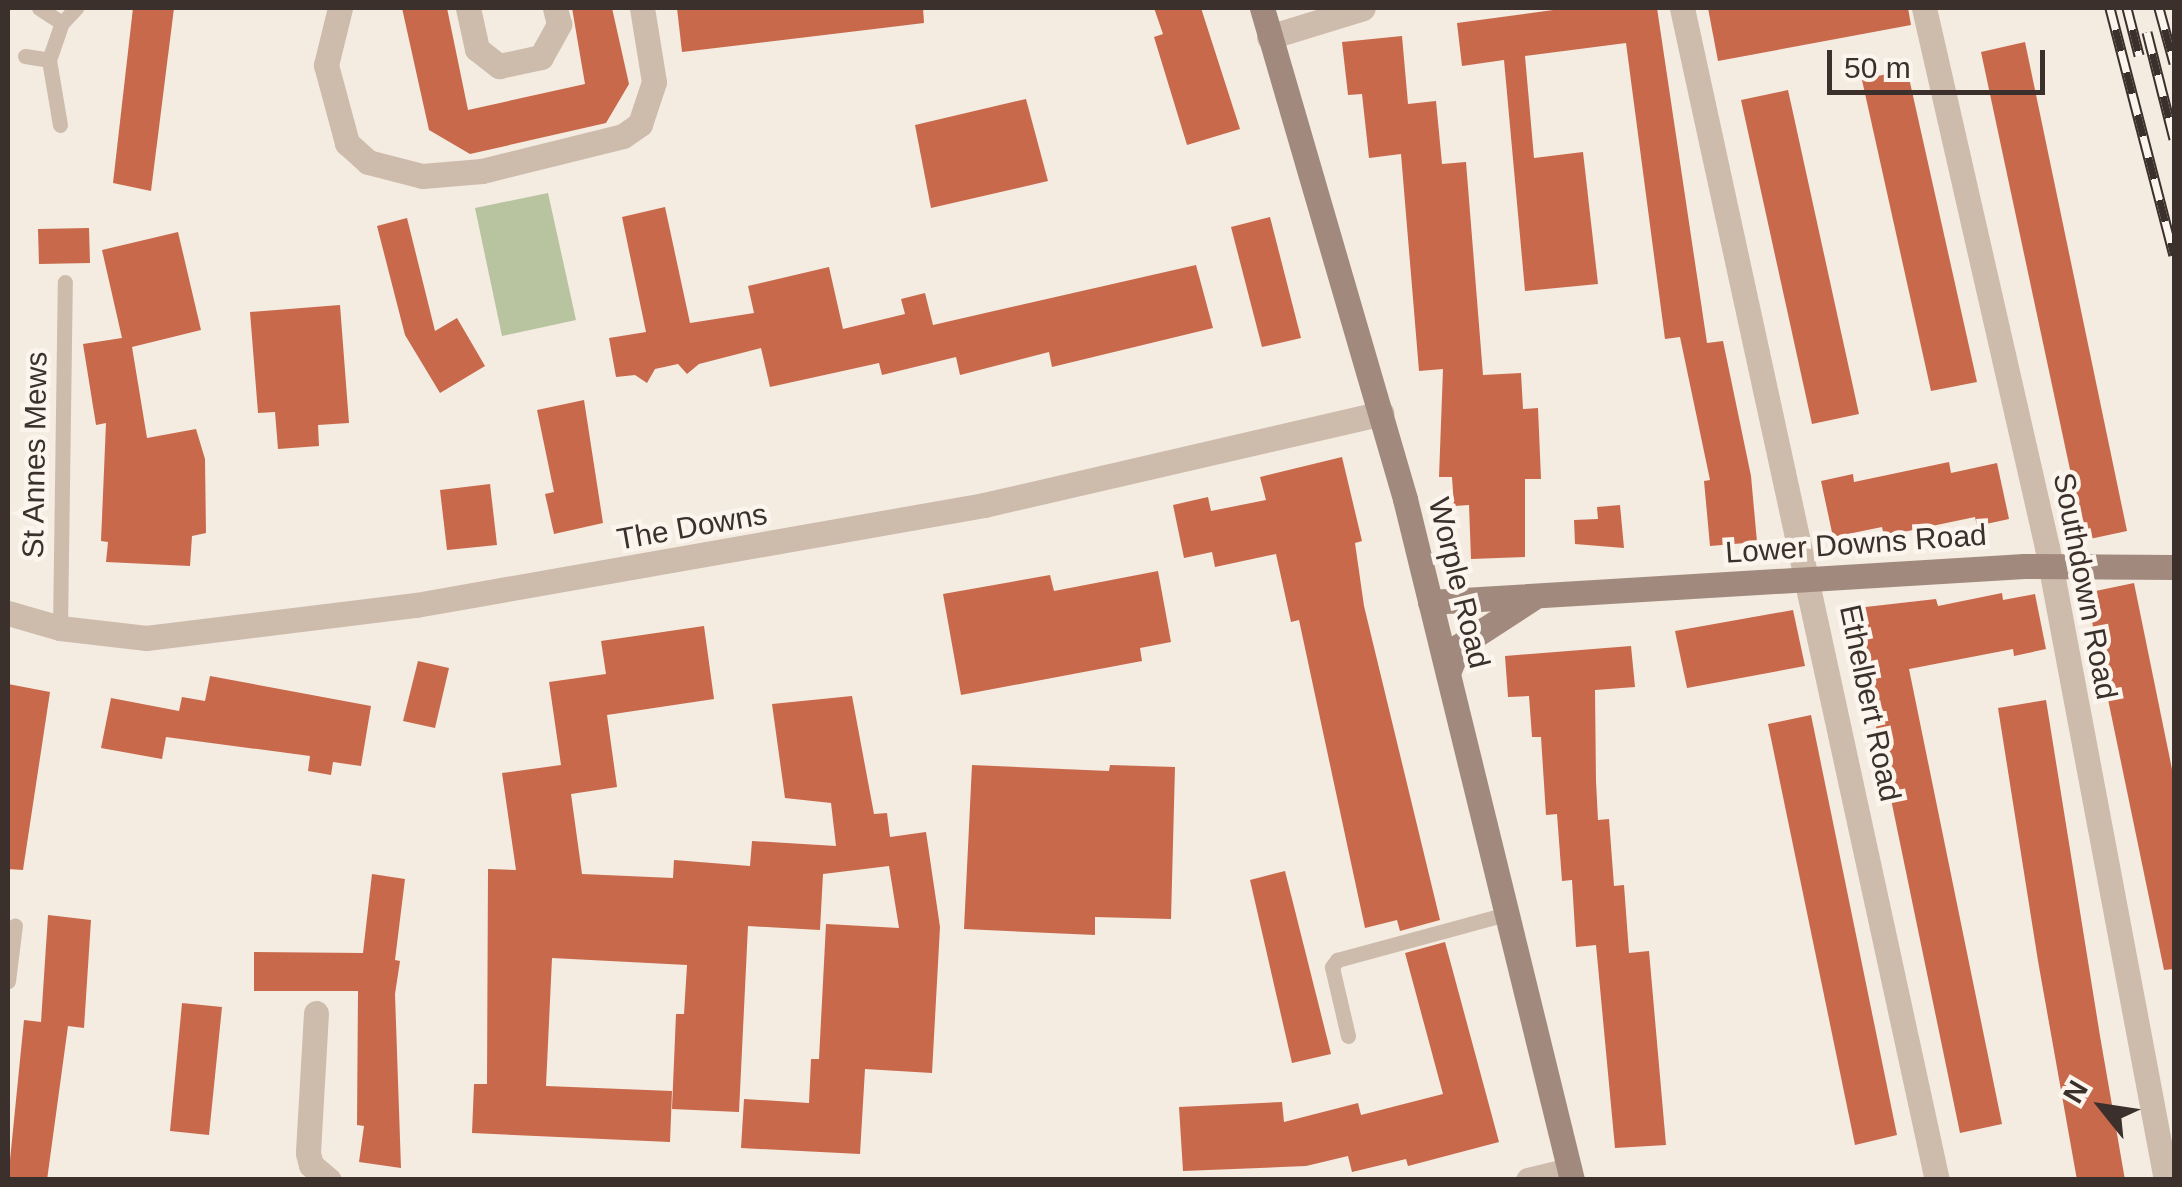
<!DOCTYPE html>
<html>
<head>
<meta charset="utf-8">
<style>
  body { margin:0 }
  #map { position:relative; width:2182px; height:1187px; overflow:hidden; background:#f4ebe1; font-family:Helvetica,sans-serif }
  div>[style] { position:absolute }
  .green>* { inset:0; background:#b8c4a0 }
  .building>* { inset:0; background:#c8694b }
  .lane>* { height:15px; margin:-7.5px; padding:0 7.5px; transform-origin:7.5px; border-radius:7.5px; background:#cdbbac }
  .street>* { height:25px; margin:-12.5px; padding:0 12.5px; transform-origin:12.5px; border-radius:12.5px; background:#cdbbac }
  .secondary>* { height:25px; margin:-12.5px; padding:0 12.5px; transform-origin:12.5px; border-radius:12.5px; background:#a18a7d }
  .rail>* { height:11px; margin-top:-5.5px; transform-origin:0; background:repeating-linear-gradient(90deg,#fbf5ee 0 22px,#3b302b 0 44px); box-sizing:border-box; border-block:2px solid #3b302b }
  span { translate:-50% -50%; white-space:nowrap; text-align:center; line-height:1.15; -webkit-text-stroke:9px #fbf5ee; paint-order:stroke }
  .street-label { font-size:30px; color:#3b302b }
  .frame { position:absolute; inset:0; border:10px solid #3b302b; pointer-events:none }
  .north { position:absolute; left:2052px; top:1057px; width:100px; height:100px; -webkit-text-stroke:8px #fbf5ee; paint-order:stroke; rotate:300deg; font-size:28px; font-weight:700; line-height:40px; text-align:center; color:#3b302b }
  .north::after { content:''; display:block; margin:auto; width:35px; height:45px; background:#3b302b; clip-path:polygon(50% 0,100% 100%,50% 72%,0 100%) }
  .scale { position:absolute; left:1827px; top:50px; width:218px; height:45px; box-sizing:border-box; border:5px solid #3b302b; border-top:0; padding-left:12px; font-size:30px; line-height:35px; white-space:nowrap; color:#3b302b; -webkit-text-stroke:8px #fbf5ee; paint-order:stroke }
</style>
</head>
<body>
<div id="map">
  <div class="green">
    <div style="clip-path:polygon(548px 193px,576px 320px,502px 336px,475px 208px)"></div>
  </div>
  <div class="building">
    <div style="clip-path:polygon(133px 8px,174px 8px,151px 191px,113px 183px)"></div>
    <div style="clip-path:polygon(402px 8px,447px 8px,468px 110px,585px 84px,572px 8px,612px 8px,629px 84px,606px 123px,470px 154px,429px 130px)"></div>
    <div style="clip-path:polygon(677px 8px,923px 8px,924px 23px,682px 52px)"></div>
    <div style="clip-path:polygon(1154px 8px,1201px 8px,1240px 129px,1187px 145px,1154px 37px,1163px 34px)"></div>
    <div style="clip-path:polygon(1568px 8px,1657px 8px,1707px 343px,1723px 341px,1751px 476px,1757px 542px,1710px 546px,1704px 481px,1710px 480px,1680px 337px,1665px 339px,1626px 43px,1525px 56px,1534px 158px,1583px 152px,1598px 284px,1525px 291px,1504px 60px,1462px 66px,1457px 23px)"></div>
    <div style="clip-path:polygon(1708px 8px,1908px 8px,1911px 25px,1718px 61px)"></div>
    <div style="clip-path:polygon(1402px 36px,1408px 104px,1436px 101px,1442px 164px,1466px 162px,1483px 375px,1521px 373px,1523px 409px,1538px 408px,1541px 479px,1525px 479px,1525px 557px,1471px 559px,1469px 505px,1454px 506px,1452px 477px,1439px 477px,1443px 369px,1419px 371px,1401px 154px,1369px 158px,1362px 94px,1348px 95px,1342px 42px)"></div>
    <div style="clip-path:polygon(2025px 42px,2127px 531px,2085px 540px,1981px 52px)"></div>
    <div style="clip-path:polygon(1907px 69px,1977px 382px,1931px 391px,1862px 80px)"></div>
    <div style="clip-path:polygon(1788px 90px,1859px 414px,1812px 424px,1741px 100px)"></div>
    <div style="clip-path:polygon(1026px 99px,1048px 181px,931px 208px,915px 125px)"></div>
    <div style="clip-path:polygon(665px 207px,690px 323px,754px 313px,748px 286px,829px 267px,843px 329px,905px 314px,901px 299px,925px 293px,933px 325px,1196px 265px,1213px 328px,1052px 367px,1049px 352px,960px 375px,956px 357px,882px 375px,879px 363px,770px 387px,761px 348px,699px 364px,687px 374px,678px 364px,655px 369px,647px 383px,635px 375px,616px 377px,609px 338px,646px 332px,622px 217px)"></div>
    <div style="clip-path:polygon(1270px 217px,1301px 338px,1262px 347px,1231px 227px)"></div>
    <div style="clip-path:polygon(407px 218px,435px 331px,457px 318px,485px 366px,440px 393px,405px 335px,377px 226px)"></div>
    <div style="clip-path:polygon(89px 228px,90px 263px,39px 264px,38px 229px)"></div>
    <div style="clip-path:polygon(178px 232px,201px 330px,132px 347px,147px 438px,196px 429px,205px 459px,206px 533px,192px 536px,190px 566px,106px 562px,108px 542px,101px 541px,106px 423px,96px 425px,83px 344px,122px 338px,102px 250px)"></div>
    <div style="clip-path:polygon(340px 305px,349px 423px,318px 425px,319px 446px,278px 449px,275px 412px,258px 413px,250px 312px)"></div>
    <div style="clip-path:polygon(584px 400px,603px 523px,554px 534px,545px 494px,554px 492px,537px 410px)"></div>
    <div style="clip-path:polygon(1342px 457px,1362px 541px,1355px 543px,1364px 606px,1440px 920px,1400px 931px,1397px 920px,1365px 928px,1299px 620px,1291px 622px,1276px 554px,1215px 567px,1212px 552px,1184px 558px,1173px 505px,1208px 497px,1211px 511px,1266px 500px,1260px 477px)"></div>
    <div style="clip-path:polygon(1949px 462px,1951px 473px,1997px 463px,2009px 519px,1977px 526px,1975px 517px,1884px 536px,1882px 527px,1833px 537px,1821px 481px,1853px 474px,1854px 482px)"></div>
    <div style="clip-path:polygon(490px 484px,497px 545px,447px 550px,440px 490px)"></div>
    <div style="clip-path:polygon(1620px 505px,1624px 548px,1575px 544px,1574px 520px,1598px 519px,1597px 507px)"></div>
    <div style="clip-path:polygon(1158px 571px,1171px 642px,1140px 648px,1142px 661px,961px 695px,943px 594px,1050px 575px,1054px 591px)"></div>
    <div style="clip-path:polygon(2134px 583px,2174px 779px,2174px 969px,2164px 970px,2086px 593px)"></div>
    <div style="clip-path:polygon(2002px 593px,2003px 600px,2035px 594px,2046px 649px,2014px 656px,2013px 649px,1909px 669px,2002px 1124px,1960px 1133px,1863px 664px,1850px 666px,1839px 610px,1936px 599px,1938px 606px)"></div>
    <div style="clip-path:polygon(1793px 610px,1805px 666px,1687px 688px,1675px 631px)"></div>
    <div style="clip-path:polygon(704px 626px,714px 699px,607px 715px,617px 787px,571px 794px,582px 874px,673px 878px,674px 860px,750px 866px,752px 841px,836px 846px,831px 803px,785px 798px,772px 704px,852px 696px,874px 814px,887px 813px,890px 837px,926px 832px,940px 927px,932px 1073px,865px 1069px,860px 1154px,741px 1148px,744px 1099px,809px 1103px,811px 1059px,819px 1059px,826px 924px,899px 928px,889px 866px,823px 874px,820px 930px,748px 926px,739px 1112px,672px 1109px,676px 1014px,684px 1014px,687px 965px,552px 958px,546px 1086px,672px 1091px,670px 1142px,472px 1133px,474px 1084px,487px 1084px,488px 869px,516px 870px,502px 773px,561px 765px,549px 682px,606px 674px,601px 641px)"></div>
    <div style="clip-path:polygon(1631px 646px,1635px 687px,1595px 690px,1596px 781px,1598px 820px,1609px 819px,1614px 886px,1624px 885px,1629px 953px,1649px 951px,1666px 1145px,1615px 1148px,1596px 945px,1576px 947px,1572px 880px,1562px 881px,1557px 814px,1546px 815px,1541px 737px,1532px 737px,1529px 696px,1508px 697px,1505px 656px)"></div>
    <div style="clip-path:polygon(418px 661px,449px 668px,435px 728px,403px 721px)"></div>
    <div style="clip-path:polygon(210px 676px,371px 706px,361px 766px,333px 762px,331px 775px,308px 771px,310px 756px,166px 737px,162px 759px,101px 748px,111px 698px,179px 711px,182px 697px,205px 701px)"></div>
    <div style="clip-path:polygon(8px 684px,50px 692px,23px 870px,8px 869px)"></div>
    <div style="clip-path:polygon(2046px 700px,2100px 1036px,2125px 1180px,2077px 1180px,2038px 961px,1998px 708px)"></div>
    <div style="clip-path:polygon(1811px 715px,1897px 1135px,1855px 1145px,1768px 724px)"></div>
    <div style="clip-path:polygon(972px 765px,1109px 771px,1110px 765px,1175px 767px,1171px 919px,1095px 917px,1095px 935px,964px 929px)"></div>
    <div style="clip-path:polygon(1285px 871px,1331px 1054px,1292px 1063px,1250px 880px)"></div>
    <div style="clip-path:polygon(372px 874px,405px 879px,395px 960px,400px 961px,395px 994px,401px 1168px,359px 1162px,364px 1126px,357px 1125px,358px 991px,254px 991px,254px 952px,363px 953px)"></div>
    <div style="clip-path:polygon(48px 915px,91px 920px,84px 1028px,68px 1026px,47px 1180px,8px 1180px,24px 1020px,41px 1022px)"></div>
    <div style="clip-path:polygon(1445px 942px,1499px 1142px,1408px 1166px,1406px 1159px,1352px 1172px,1348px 1156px,1306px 1166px,1183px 1171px,1179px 1107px,1282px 1102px,1284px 1122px,1358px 1103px,1361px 1115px,1443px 1094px,1405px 953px)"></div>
    <div style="clip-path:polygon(182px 1003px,222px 1007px,209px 1135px,170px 1131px)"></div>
  </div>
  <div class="lane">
    <div style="left:39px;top:8px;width:27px;rotate:33deg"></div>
    <div style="left:62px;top:23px;width:21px;rotate:-47deg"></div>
    <div style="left:25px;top:56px;width:24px;rotate:9deg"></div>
    <div style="left:60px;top:125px;width:66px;rotate:-99.6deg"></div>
    <div style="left:49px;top:60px;width:39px;rotate:-71deg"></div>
    <div style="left:60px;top:628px;width:346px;rotate:-89.2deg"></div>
    <div style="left:8px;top:981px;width:56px;rotate:-82.9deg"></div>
    <div style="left:1348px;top:1036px;width:71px;rotate:-103.1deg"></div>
    <div style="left:1332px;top:967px;width:9px;rotate:-54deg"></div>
    <div style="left:1337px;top:960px;width:175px;rotate:-15.2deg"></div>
  </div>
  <div class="street">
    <div style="left:340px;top:8px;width:59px;rotate:103.8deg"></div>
    <div style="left:326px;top:65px;width:81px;rotate:74.9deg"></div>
    <div style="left:347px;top:143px;width:28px;rotate:42deg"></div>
    <div style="left:368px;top:162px;width:56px;rotate:14.5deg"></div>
    <div style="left:422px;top:176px;width:60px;rotate:-4.8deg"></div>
    <div style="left:482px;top:171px;width:145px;rotate:-13.9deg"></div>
    <div style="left:623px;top:136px;width:21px;rotate:-35deg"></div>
    <div style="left:640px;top:124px;width:44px;rotate:-71.6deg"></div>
    <div style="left:654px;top:82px;width:75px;rotate:-99.2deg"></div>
    <div style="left:468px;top:8px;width:42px;rotate:77.6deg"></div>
    <div style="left:477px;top:49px;width:28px;rotate:38deg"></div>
    <div style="left:499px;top:66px;width:43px;rotate:-12.1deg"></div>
    <div style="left:541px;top:57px;width:38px;rotate:-61deg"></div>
    <div style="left:559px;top:24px;width:16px;rotate:-104deg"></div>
    <div style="left:1682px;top:8px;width:1199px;rotate:77.73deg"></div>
    <div style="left:1924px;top:8px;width:553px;rotate:77.15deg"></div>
    <div style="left:2047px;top:547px;width:644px;rotate:79.35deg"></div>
    <div style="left:1269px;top:37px;width:98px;rotate:-17.1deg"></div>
    <div style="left:8px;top:613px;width:54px;rotate:16.1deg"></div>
    <div style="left:60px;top:628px;width:87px;rotate:6.6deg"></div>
    <div style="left:146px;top:638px;width:272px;rotate:-7deg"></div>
    <div style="left:416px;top:605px;width:577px;rotate:-9.98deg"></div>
    <div style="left:984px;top:505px;width:408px;rotate:-13deg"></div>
    <div style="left:316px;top:1013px;width:140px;rotate:93.3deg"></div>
    <div style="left:308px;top:1153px;width:12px;rotate:76deg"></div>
    <div style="left:311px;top:1165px;width:23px;rotate:40deg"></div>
    <div style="left:1528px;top:1180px;width:42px;rotate:-13.7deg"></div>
  </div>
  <div class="secondary">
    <div style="left:1262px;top:8px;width:511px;rotate:73.76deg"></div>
    <div style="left:1405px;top:499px;width:701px;rotate:76.22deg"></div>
    <div style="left:1430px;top:602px;width:595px;rotate:-3.47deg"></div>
    <div style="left:2024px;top:566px;width:150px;rotate:0.4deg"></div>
    <div style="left:1448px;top:673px;width:29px;rotate:-68deg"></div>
    <div style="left:1459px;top:646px;width:88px;rotate:-33deg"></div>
  </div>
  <div class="rail">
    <div style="left:2110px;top:8px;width:255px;rotate:75.5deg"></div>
    <div style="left:2127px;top:8px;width:49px;rotate:75.7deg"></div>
    <div style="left:2159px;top:8px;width:57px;rotate:74.7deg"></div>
    <div style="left:2147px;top:32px;width:110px;rotate:75.8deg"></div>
  </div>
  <div class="street-label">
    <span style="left:35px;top:455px;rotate:-89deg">St Annes Mews</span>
    <span style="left:692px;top:527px;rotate:-10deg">The Downs</span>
    <span style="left:1856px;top:544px;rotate:-4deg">Lower Downs Road</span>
    <span style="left:1459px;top:583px;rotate:76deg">Worple Road</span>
    <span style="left:2085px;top:586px;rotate:79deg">Southdown Road</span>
    <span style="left:1870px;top:703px;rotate:78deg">Ethelbert Road</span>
  </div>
  <div class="frame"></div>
  <div class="north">N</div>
  <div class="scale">50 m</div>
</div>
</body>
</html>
